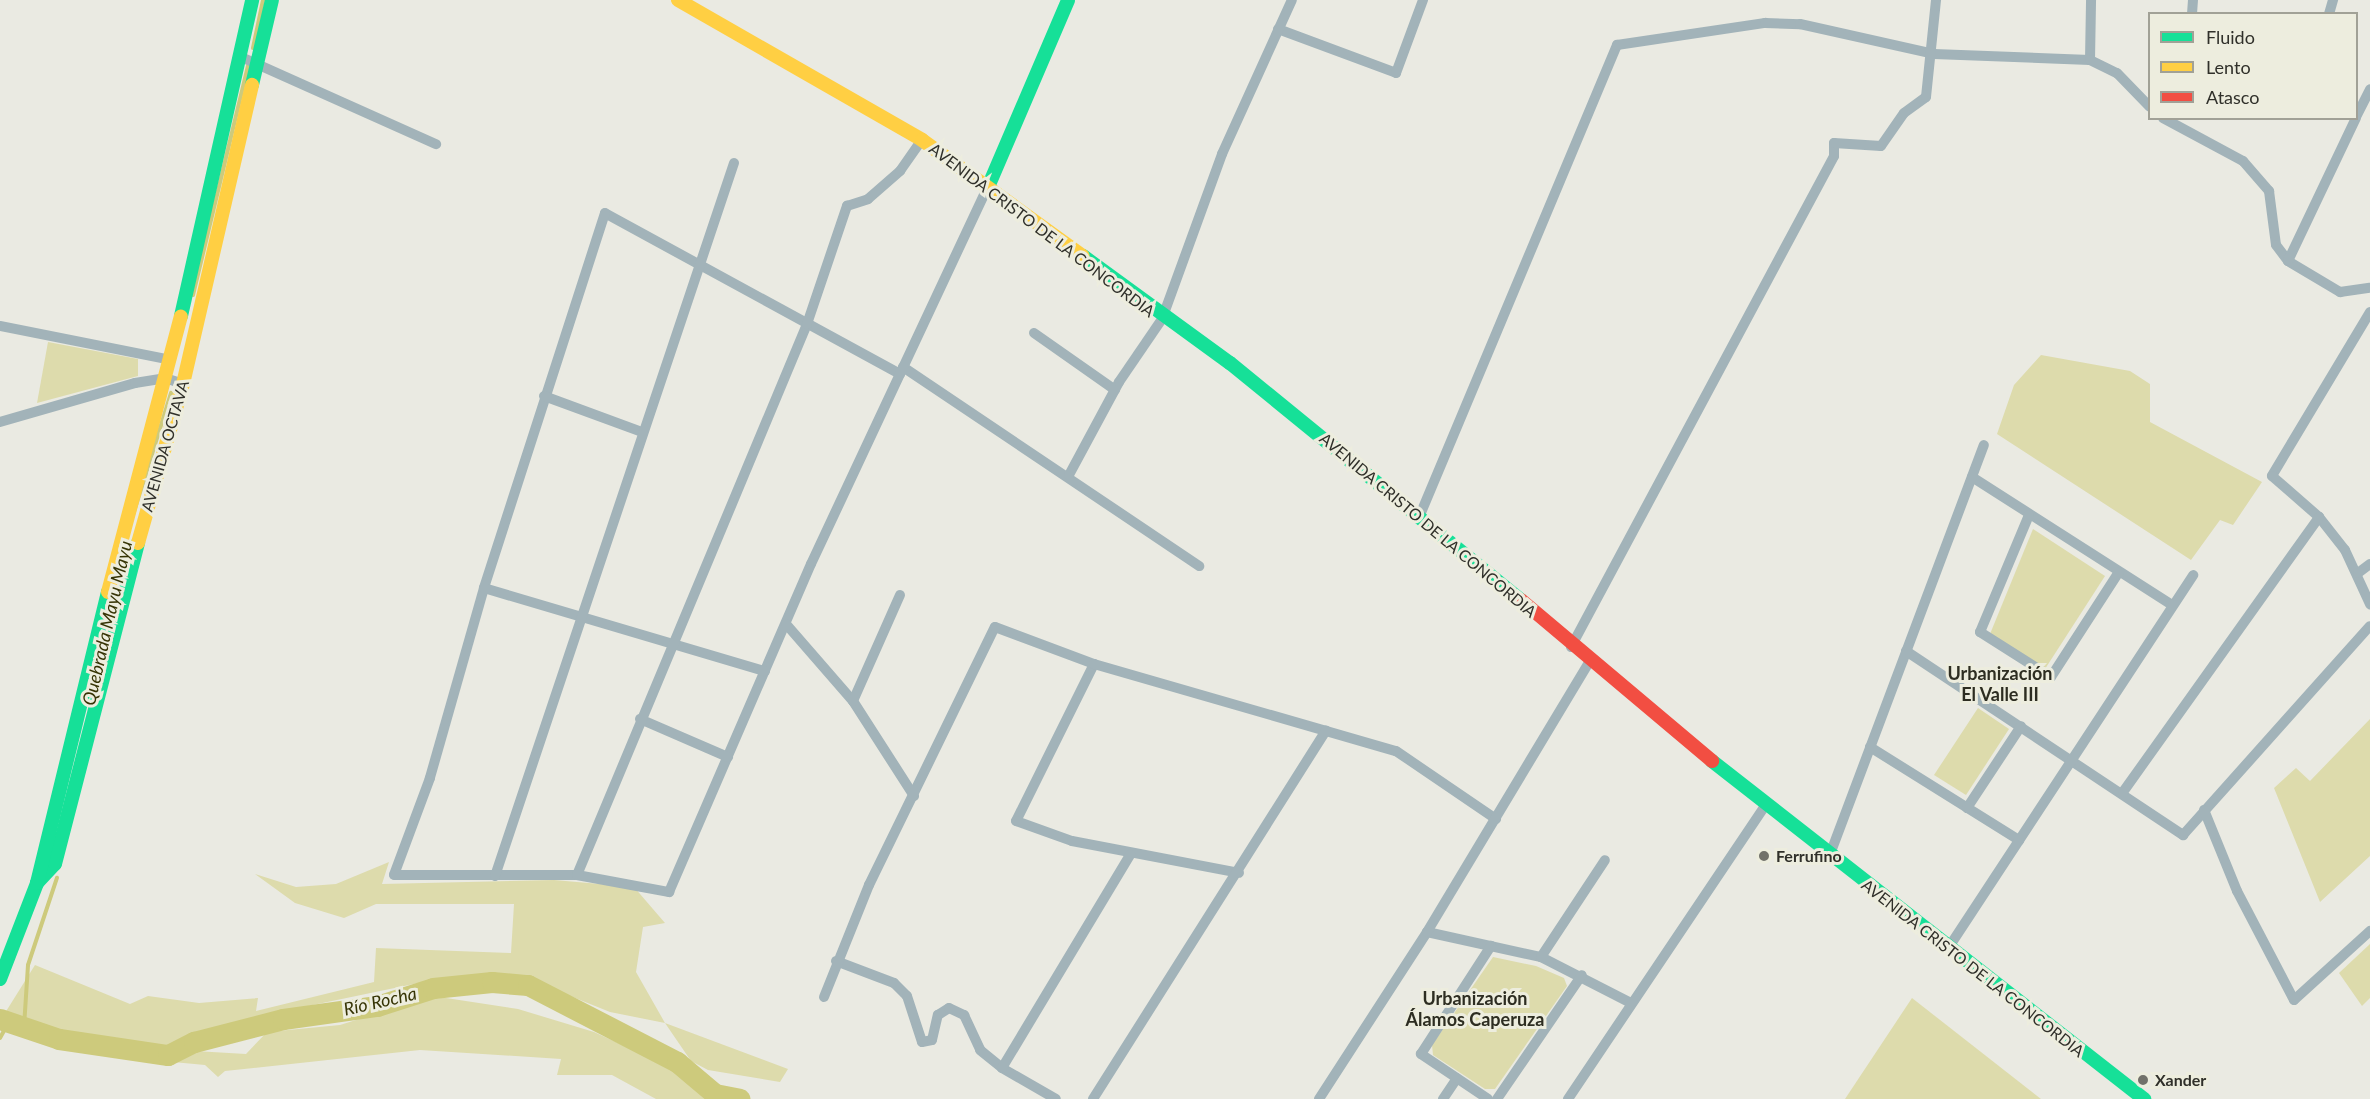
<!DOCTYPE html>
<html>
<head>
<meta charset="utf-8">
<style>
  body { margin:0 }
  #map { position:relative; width:2370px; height:1099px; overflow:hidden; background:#eaeae2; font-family:Lato,sans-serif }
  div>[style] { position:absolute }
  .green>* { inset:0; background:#dddbac }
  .stream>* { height:4px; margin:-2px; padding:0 2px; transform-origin:2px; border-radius:2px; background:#cdca7c }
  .river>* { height:21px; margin:-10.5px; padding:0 10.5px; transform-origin:10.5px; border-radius:10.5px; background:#cdca7c }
  .street>* { height:10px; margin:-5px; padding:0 5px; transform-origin:5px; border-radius:5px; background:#a2b3b9 }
  .fast>* { height:14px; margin:-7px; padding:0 7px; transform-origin:7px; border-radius:7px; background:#16e098 }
  .slow>* { height:14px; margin:-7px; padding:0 7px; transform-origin:7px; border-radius:7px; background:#ffcf43 }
  .jam>* { height:14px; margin:-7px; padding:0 7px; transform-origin:7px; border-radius:7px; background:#f24e42 }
  .dots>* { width:16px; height:16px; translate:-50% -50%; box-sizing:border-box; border:3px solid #ededde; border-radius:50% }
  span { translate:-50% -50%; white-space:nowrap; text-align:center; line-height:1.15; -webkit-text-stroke:6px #ededde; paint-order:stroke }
  .street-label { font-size:16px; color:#30302a }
  .poi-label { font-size:16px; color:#30302a; font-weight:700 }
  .left { translate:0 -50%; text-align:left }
  .water-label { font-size:18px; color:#363405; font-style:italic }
  .neighbourhood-label { font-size:18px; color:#2d2d21; font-weight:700 }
  .legend { position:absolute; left:2148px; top:12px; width:210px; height:108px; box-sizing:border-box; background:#ededde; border:2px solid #a1a196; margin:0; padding:8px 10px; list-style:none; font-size:18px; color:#30302a }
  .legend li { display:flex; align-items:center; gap:12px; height:30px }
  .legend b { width:30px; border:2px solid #a1a196 }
</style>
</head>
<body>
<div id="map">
  <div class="green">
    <div style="clip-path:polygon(48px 342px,138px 359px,138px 376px,37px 403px)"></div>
    <div style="clip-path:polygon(2041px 355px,2130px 371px,2150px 384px,2150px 422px,2262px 482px,2233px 525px,2220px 520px,2191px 560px,1997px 434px,2014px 385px)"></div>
    <div style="clip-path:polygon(2033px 529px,2105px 576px,2045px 669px,1990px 634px)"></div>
    <div style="clip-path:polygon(1978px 708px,2009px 729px,1966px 795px,1934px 775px)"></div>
    <div style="clip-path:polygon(2370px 719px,2370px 856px,2320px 902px,2274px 788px,2296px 768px,2310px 781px)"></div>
    <div style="clip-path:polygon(389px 862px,382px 884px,554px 880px,634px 887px,665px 923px,643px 927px,636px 972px,665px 1023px,788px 1069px,780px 1082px,708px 1070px,691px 1061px,665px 1023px,610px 1012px,533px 981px,494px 974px,433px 980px,251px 1018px,164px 1048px,60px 1031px,5px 1013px,35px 965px,130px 1004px,148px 996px,199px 1003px,258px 998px,256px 1011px,374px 982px,376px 948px,511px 953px,514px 904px,376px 904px,344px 918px,295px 903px,255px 874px,296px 887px,336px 884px)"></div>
    <div style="clip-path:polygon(2370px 944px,2370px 998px,2362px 1006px,2339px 973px)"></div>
    <div style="clip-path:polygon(1493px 957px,1536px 966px,1564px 978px,1567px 986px,1495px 1089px,1485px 1089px,1433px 1055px,1432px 1045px)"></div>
    <div style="clip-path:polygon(433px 996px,518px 1009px,594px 1032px,670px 1067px,708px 1099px,656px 1099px,612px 1075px,557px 1075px,561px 1059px,420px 1050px,225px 1071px,218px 1077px,205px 1065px,173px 1062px,195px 1051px,246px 1054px,267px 1032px,340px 1025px)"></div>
    <div style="clip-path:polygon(1912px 998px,2041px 1099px,1845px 1099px)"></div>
  </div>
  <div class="stream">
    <div style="left:253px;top:48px;width:49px;rotate:-78.2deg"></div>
    <div style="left:193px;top:295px;width:236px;rotate:-76.5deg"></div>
    <div style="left:133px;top:515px;width:128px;rotate:-72.7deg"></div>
    <div style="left:49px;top:854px;width:20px;rotate:-70deg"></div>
    <div style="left:24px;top:1027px;width:62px;rotate:-86.3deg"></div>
    <div style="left:28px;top:965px;width:92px;rotate:-71.6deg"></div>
    <div style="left:0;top:1038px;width:18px;rotate:-61deg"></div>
  </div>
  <div class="river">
    <div style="left:0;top:1019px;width:62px;rotate:18.7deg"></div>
    <div style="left:59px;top:1039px;width:110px;rotate:8.4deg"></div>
    <div style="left:168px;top:1055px;width:29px;rotate:-27deg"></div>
    <div style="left:194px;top:1042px;width:92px;rotate:-14.5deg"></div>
    <div style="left:283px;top:1019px;width:95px;rotate:-7.9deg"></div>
    <div style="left:377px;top:1006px;width:59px;rotate:-17.8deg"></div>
    <div style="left:433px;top:988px;width:59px;rotate:-5.8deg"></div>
    <div style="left:492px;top:982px;width:36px;rotate:5deg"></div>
    <div style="left:528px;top:985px;width:168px;rotate:27.3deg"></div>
    <div style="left:677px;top:1062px;width:50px;rotate:40.1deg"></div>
    <div style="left:715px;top:1094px;width:25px;rotate:11deg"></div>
  </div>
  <div class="street">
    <div style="left:2192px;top:14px;width:14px;rotate:-86deg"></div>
    <div style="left:2329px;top:14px;width:15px;rotate:-74deg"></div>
    <div style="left:1278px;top:29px;width:126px;rotate:20.4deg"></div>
    <div style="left:1396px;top:73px;width:78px;rotate:-69.7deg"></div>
    <div style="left:239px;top:56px;width:216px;rotate:24.1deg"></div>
    <div style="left:2090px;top:60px;width:60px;rotate:-89deg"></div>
    <div style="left:2356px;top:117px;width:31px;rotate:-63deg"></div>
    <div style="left:2163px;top:118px;width:91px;rotate:28.3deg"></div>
    <div style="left:2243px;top:161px;width:40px;rotate:49deg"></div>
    <div style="left:2269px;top:191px;width:54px;rotate:82.6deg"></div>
    <div style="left:2276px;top:245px;width:20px;rotate:53deg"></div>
    <div style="left:2288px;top:261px;width:61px;rotate:30.8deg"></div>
    <div style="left:2340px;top:292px;width:30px;rotate:-8deg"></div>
    <div style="left:2288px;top:261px;width:158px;rotate:-64.6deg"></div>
    <div style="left:2370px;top:312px;width:191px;rotate:120.9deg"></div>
    <div style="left:2272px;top:476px;width:62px;rotate:41.1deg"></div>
    <div style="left:2319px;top:517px;width:42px;rotate:51.8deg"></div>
    <div style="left:2345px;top:550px;width:60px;rotate:65.2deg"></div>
    <div style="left:0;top:326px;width:174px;rotate:11.2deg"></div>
    <div style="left:1034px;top:333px;width:99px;rotate:35.1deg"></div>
    <div style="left:903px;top:367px;width:357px;rotate:33.9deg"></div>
    <div style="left:900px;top:374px;width:336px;rotate:-151.4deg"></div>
    <div style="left:605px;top:213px;width:394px;rotate:107.9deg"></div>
    <div style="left:484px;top:588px;width:198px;rotate:105.9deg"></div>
    <div style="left:430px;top:778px;width:103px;rotate:110.4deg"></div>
    <div style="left:394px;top:875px;width:183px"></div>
    <div style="left:577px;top:875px;width:94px;rotate:10.5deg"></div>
    <div style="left:669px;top:892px;width:357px;rotate:-66.6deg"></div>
    <div style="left:811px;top:564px;width:416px;rotate:-64.9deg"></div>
    <div style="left:544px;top:396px;width:104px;rotate:20.2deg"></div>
    <div style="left:0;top:422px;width:141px;rotate:-16.1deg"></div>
    <div style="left:135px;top:383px;width:30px;rotate:-9deg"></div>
    <div style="left:165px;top:378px;width:19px;rotate:18deg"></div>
    <div style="left:1069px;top:475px;width:106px;rotate:-61.7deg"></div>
    <div style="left:1119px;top:382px;width:76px;rotate:-55.7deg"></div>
    <div style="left:1162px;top:319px;width:176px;rotate:-70deg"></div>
    <div style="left:1222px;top:154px;width:169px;rotate:-65.6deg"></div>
    <div style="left:1972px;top:477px;width:237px;rotate:32.6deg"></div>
    <div style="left:1420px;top:515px;width:510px;rotate:-67.26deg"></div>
    <div style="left:1617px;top:45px;width:150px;rotate:-8.5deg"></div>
    <div style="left:1765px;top:23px;width:35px;rotate:2deg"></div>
    <div style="left:1800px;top:24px;width:137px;rotate:12.6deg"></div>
    <div style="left:1934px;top:54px;width:156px;rotate:2.2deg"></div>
    <div style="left:2090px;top:60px;width:30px;rotate:26deg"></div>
    <div style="left:2117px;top:73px;width:47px;rotate:45.9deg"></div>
    <div style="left:2029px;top:515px;width:127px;rotate:112.7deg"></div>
    <div style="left:1980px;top:632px;width:84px;rotate:32.4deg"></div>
    <div style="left:2051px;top:677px;width:125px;rotate:-57.1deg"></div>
    <div style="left:2358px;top:573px;width:15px;rotate:-37deg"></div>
    <div style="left:484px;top:588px;width:293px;rotate:16.5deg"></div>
    <div style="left:786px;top:624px;width:102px;rotate:49deg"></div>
    <div style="left:853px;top:701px;width:113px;rotate:57.3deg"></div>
    <div style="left:1571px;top:647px;width:557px;rotate:-61.82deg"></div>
    <div style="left:1834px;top:156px;width:13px;rotate:-90deg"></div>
    <div style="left:1834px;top:143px;width:47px;rotate:3.7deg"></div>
    <div style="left:1881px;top:146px;width:40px;rotate:-55.1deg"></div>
    <div style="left:1904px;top:113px;width:27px;rotate:-36deg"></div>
    <div style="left:1926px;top:97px;width:98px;rotate:-84.1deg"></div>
    <div style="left:1906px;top:651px;width:333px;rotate:33.6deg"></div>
    <div style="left:2183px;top:835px;width:280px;rotate:-48.2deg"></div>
    <div style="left:1094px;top:664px;width:175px;rotate:116.4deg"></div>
    <div style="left:1016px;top:821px;width:59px;rotate:19.7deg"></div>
    <div style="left:1072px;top:841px;width:170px;rotate:10.8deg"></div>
    <div style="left:853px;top:701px;width:116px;rotate:-66.1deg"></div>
    <div style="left:640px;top:719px;width:96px;rotate:23.4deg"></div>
    <div style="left:1870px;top:747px;width:176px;rotate:32deg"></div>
    <div style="left:2123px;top:792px;width:338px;rotate:-54.5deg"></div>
    <div style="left:1967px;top:808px;width:98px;rotate:-56.6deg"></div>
    <div style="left:2204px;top:810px;width:87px;rotate:67.8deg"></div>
    <div style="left:2237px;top:891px;width:123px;rotate:62.4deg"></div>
    <div style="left:2294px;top:1000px;width:103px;rotate:-42.2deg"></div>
    <div style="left:1829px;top:857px;width:440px;rotate:-69.4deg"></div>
    <div style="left:577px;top:875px;width:597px;rotate:-67.34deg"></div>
    <div style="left:807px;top:324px;width:125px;rotate:-71.3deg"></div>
    <div style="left:847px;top:206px;width:22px;rotate:-18deg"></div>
    <div style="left:868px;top:199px;width:43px;rotate:-41.2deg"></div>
    <div style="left:900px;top:171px;width:38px;rotate:-55deg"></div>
    <div style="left:495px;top:876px;width:752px;rotate:-71.47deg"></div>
    <div style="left:1427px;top:932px;width:117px;rotate:12.4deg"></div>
    <div style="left:1541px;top:957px;width:101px;rotate:27.1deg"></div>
    <div style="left:1949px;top:947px;width:445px;rotate:-56.7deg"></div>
    <div style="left:1541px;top:957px;width:116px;rotate:-56.6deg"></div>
    <div style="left:836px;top:961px;width:62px;rotate:20.8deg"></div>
    <div style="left:894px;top:983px;width:18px;rotate:45deg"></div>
    <div style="left:907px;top:996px;width:48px;rotate:71.9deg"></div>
    <div style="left:922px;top:1042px;width:10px;rotate:-11deg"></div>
    <div style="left:932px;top:1040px;width:26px;rotate:-77deg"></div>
    <div style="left:938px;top:1015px;width:13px;rotate:-32deg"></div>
    <div style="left:949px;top:1008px;width:17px;rotate:25deg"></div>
    <div style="left:964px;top:1015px;width:38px;rotate:65deg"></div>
    <div style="left:980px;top:1050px;width:28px;rotate:39deg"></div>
    <div style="left:1002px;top:1068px;width:62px;rotate:29.9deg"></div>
    <div style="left:824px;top:997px;width:121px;rotate:-68.1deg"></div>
    <div style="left:869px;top:885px;width:287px;rotate:-64deg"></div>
    <div style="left:995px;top:627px;width:106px;rotate:20.5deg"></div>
    <div style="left:1094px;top:664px;width:314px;rotate:16.1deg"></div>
    <div style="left:1396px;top:751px;width:121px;rotate:34.2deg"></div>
    <div style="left:1002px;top:1068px;width:249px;rotate:-59deg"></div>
    <div style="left:1093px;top:1099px;width:436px;rotate:-57.7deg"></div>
    <div style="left:1319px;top:1099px;width:199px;rotate:-57.1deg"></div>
    <div style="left:1427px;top:932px;width:315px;rotate:-59deg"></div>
    <div style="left:1443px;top:1099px;width:25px;rotate:-56deg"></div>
    <div style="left:1488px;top:1099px;width:81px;rotate:-146.1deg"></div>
    <div style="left:1421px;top:1054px;width:129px;rotate:-57.1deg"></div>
    <div style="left:1497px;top:1099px;width:150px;rotate:-55.6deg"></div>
    <div style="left:1568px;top:1099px;width:353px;rotate:-56.1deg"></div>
  </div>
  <div class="fast">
    <div style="left:252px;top:85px;width:87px;rotate:-76.8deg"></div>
    <div style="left:988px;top:187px;width:203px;rotate:-66.8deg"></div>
    <div style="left:1083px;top:256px;width:182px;rotate:36.1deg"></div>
    <div style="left:1230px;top:363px;width:375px;rotate:39.2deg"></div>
    <div style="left:181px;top:316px;width:324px;rotate:-77.3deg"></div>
    <div style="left:1712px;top:761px;width:549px;rotate:38.04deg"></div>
    <div style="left:37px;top:883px;width:26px;rotate:-47deg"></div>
    <div style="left:55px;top:864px;width:332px;rotate:-75.5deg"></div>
    <div style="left:0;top:979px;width:103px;rotate:-68.9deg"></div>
    <div style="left:37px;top:883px;width:300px;rotate:-76.3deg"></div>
  </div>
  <div class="slow">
    <div style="left:678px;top:0;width:281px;rotate:29.8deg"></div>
    <div style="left:922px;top:140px;width:198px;rotate:35.8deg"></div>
    <div style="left:138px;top:543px;width:165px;rotate:-74.2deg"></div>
    <div style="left:183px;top:384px;width:307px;rotate:-77deg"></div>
    <div style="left:108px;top:592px;width:285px;rotate:-75.2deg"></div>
  </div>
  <div class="jam">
    <div style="left:1521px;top:600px;width:250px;rotate:40.1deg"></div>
  </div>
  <div class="dots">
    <div style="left:1764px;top:856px;background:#71716a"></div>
    <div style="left:2143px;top:1080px;background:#71716a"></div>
  </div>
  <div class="street-label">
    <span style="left:1042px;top:230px;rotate:37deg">AVENIDA CRISTO DE LA CONCORDIA</span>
    <span style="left:165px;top:446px;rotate:-74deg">AVENIDA OCTAVA</span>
    <span style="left:1428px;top:525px;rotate:40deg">AVENIDA CRISTO DE LA CONCORDIA</span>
    <span style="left:1973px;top:968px;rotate:38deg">AVENIDA CRISTO DE LA CONCORDIA</span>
  </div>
  <div class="poi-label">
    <span class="left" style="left:1776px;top:856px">Ferrufino</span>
    <span class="left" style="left:2155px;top:1080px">Xander</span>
  </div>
  <div class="water-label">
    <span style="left:107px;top:623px;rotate:-77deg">Quebrada Mayu Mayu</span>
    <span style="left:380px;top:1001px;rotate:-13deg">Río Rocha</span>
  </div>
  <div class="neighbourhood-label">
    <span style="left:2000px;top:684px">Urbanización<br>El Valle III</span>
    <span style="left:1475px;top:1009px">Urbanización<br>Álamos Caperuza</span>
  </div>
  <ul class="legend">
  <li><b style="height:8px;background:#16e098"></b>Fluido</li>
  <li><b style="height:8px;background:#ffcf43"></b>Lento</li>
  <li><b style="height:8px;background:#f24e42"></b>Atasco</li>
  </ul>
</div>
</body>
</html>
